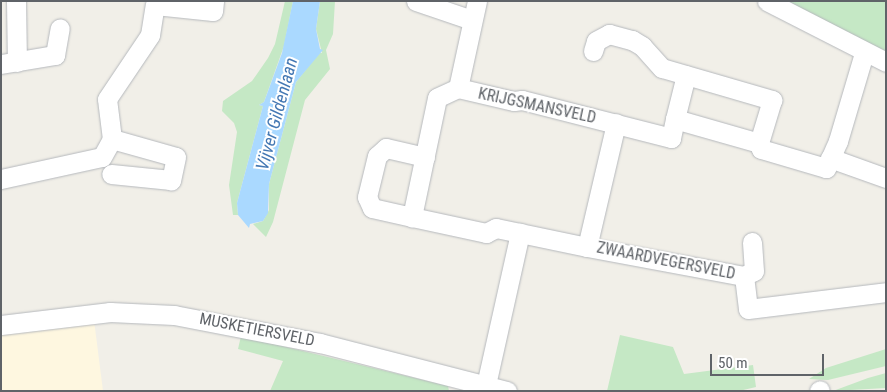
<!DOCTYPE html>
<html>
<head>
<meta charset="utf-8">
<style>
  body { margin:0 }
  #map { position:relative; width:887px; height:392px; overflow:hidden; background:#f1efe8; font-family:"Roboto Condensed",sans-serif }
  div>[style] { position:absolute }
  .commercial>* { inset:0; background:#fef7e0 }
  .green>* { inset:0; background:#c5e8c5 }
  .water>* { inset:0; background:#aad9ff }
  .roads { filter:drop-shadow(0 0 1px #b5b8bc) drop-shadow(0 0 1px #b5b8bc) }
  .minor>* { height:19px; margin:-9.5px; padding:0 9.5px; transform-origin:9.5px; border-radius:9.5px; background:#fff }
  span { translate:-50% -50%; white-space:nowrap; text-align:center; line-height:1.15; -webkit-text-stroke:4px #fff; paint-order:stroke }
  .street-label { font-size:16px; color:#5f6368 }
  .water-label { font-size:18px; color:#4478b3; font-style:italic }
  .frame { position:absolute; inset:0; border:2px solid #5f6368; pointer-events:none }
  .scale { position:absolute; left:710px; top:354px; width:114px; height:22px; box-sizing:border-box; border:2px solid #5f6368; border-top:0; padding-left:6px; font-size:15px; line-height:18px; white-space:nowrap; color:#5f6368; -webkit-text-stroke:4px #fff; paint-order:stroke }
</style>
</head>
<body>
<div id="map">
  <div class="commercial">
    <div style="clip-path:polygon(94px 320px,103px 391px,1px 391px,1px 332px)"></div>
  </div>
  <div class="green">
    <div style="clip-path:polygon(285px 1px,293px 1px,284px 46px,264px 102px,259px 105px,263px 106px,237px 203px,238px 215px,233px 215px,229px 185px,237px 132px,234px 123px,222px 111px,223px 101px,252px 81px,268px 58px,275px 44px)"></div>
    <div style="clip-path:polygon(320px 1px,335px 1px,333px 34px,326px 50px,330px 69px,305px 100px,273px 222px,266px 237px,253px 224px,263px 221px,269px 210px,269px 184px,296px 82px,319px 53px,322px 53px,316px 29px)"></div>
    <div style="clip-path:polygon(784px 1px,886px 1px,886px 55px)"></div>
    <div style="clip-path:polygon(620px 335px,673px 347px,684px 374px,753px 365px,756px 387px,739px 391px,607px 391px)"></div>
    <div style="clip-path:polygon(241px 336px,448px 386px,449px 391px,270px 391px,283px 361px,238px 349px)"></div>
    <div style="clip-path:polygon(886px 349px,886px 366px,828px 380px,809px 379px,826px 368px)"></div>
    <div style="clip-path:polygon(886px 373px,886px 388px,833px 391px,868px 378px)"></div>
  </div>
  <div class="water">
    <div style="clip-path:polygon(293px 1px,320px 1px,316px 29px,320px 49px,323px 50px,296px 82px,269px 184px,268px 213px,263px 221px,250px 224px,249px 228px,238px 215px,237px 203px,263px 106px,259px 105px,264px 102px,282px 53px)"></div>
  </div>
  <div class="roads">
    <div class="minor">
      <div style="left:16px;top:1px;width:61px;rotate:89.1deg"></div>
      <div style="left:416px;top:1px;width:59px;rotate:18.7deg"></div>
      <div style="left:477px;top:1px;width:89px;rotate:102.3deg"></div>
      <div style="left:458px;top:88px;width:23px;rotate:155deg"></div>
      <div style="left:437px;top:98px;width:122px;rotate:101.9deg"></div>
      <div style="left:412px;top:217px;width:76px;rotate:12.2deg"></div>
      <div style="left:486px;top:233px;width:11px;rotate:-27deg"></div>
      <div style="left:496px;top:228px;width:93px;rotate:11.8deg"></div>
      <div style="left:587px;top:247px;width:127px;rotate:-76.8deg"></div>
      <div style="left:767px;top:1px;width:134px;rotate:27.1deg"></div>
      <div style="left:593px;top:51px;width:10px;rotate:-73deg"></div>
      <div style="left:596px;top:41px;width:15px;rotate:-28deg"></div>
      <div style="left:609px;top:34px;width:24px;rotate:15deg"></div>
      <div style="left:632px;top:40px;width:12px;rotate:31deg"></div>
      <div style="left:642px;top:46px;width:30px;rotate:48deg"></div>
      <div style="left:662px;top:68px;width:115px;rotate:16.2deg"></div>
      <div style="left:772px;top:100px;width:45px;rotate:106.8deg"></div>
      <div style="left:1px;top:64px;width:55px;rotate:-9.5deg"></div>
      <div style="left:55px;top:55px;width:27px;rotate:-80deg"></div>
      <div style="left:458px;top:88px;width:57px;rotate:13.1deg"></div>
      <div style="left:514px;top:101px;width:8px;rotate:-7deg"></div>
      <div style="left:522px;top:100px;width:154px;rotate:14.3deg"></div>
      <div style="left:671px;top:138px;width:19px;rotate:-78deg"></div>
      <div style="left:675px;top:119px;width:87px;rotate:15.9deg"></div>
      <div style="left:759px;top:143px;width:6px;rotate:72deg"></div>
      <div style="left:761px;top:149px;width:68px;rotate:16.3deg"></div>
      <div style="left:826px;top:168px;width:30px;rotate:-66deg"></div>
      <div style="left:838px;top:141px;width:92px;rotate:-73.5deg"></div>
      <div style="left:675px;top:119px;width:45px;rotate:-76deg"></div>
      <div style="left:112px;top:139px;width:40px;rotate:-97.1deg"></div>
      <div style="left:107px;top:99px;width:77px;rotate:-56.1deg"></div>
      <div style="left:150px;top:35px;width:30px;rotate:-81deg"></div>
      <div style="left:155px;top:5px;width:58px;rotate:5.9deg"></div>
      <div style="left:213px;top:11px;width:10px;rotate:-84deg"></div>
      <div style="left:830px;top:158px;width:59px;rotate:19.7deg"></div>
      <div style="left:1px;top:179px;width:103px;rotate:-12.3deg"></div>
      <div style="left:102px;top:157px;width:21px;rotate:-61deg"></div>
      <div style="left:112px;top:139px;width:66px;rotate:15.7deg"></div>
      <div style="left:176px;top:157px;width:24px;rotate:102deg"></div>
      <div style="left:171px;top:180px;width:60px;rotate:-174.3deg"></div>
      <div style="left:412px;top:217px;width:41px;rotate:-167.3deg"></div>
      <div style="left:372px;top:208px;width:12px;rotate:-114deg"></div>
      <div style="left:367px;top:197px;width:42px;rotate:-76.3deg"></div>
      <div style="left:377px;top:156px;width:12px;rotate:-42deg"></div>
      <div style="left:386px;top:148px;width:40px;rotate:13deg"></div>
      <div style="left:587px;top:247px;width:160px;rotate:10.5deg"></div>
      <div style="left:744px;top:276px;width:11px;rotate:-27deg"></div>
      <div style="left:754px;top:271px;width:29px;rotate:-94deg"></div>
      <div style="left:744px;top:276px;width:33px;rotate:83deg"></div>
      <div style="left:748px;top:309px;width:139px;rotate:-7deg"></div>
      <div style="left:1px;top:325px;width:110px;rotate:-6.8deg"></div>
      <div style="left:110px;top:312px;width:64px;rotate:2.7deg"></div>
      <div style="left:174px;top:315px;width:149px;rotate:10.9deg"></div>
      <div style="left:320px;top:343px;width:193px;rotate:14.4deg"></div>
      <div style="left:486px;top:385px;width:156px;rotate:-77.4deg"></div>
      <div style="left:819px;top:391px;width:1px;rotate:-45deg"></div>
    </div>
  </div>
  <div class="street-label">
    <span style="left:537px;top:106px;rotate:12deg">KRIJGSMANSVELD</span>
    <span style="left:666px;top:261px;rotate:11deg">ZWAARDVEGERSVELD</span>
    <span style="left:257px;top:330px;rotate:11deg">MUSKETIERSVELD</span>
  </div>
  <div class="water-label">
    <span style="left:277px;top:114px;rotate:-75deg">Vijver Gildenlaan</span>
  </div>
  <div class="frame"></div>
  <div class="scale">50 m</div>
</div>
</body>
</html>
